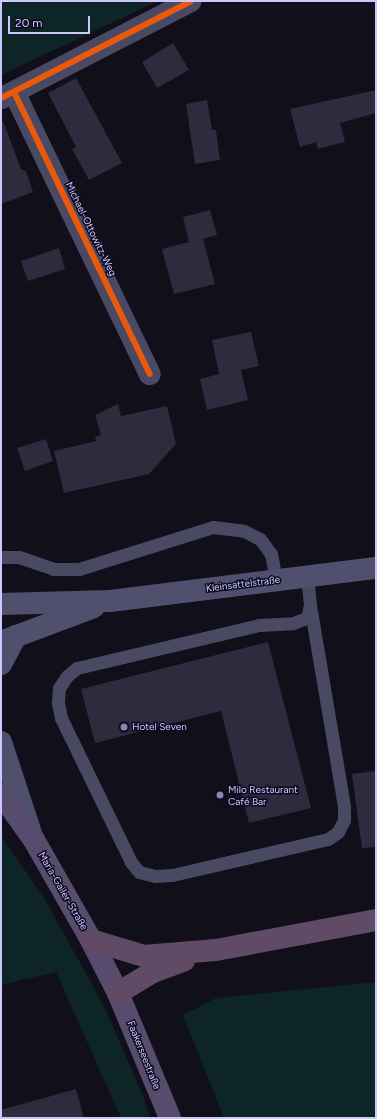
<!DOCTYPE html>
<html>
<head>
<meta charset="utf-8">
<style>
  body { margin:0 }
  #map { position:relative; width:377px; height:1119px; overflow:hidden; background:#100f1a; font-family:Figtree,sans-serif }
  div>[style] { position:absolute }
  .green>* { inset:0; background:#0d2525 }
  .building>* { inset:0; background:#2e2b3e }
  .lane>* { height:13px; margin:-6.5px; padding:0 6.5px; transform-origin:6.5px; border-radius:6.5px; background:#494964 }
  .street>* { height:22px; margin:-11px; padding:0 11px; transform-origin:11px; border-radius:11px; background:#494964 }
  .secondary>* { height:22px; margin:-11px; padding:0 11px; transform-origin:11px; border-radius:11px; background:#50506e }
  .primary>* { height:22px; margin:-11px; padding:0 11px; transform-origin:11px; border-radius:11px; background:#574c6d }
  .highway>* { height:22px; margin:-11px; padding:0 11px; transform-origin:11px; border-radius:11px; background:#614a66 }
  .cycleway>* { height:6px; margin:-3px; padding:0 3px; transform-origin:3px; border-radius:3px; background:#e8590c }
  .dots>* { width:11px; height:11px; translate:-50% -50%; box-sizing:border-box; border:2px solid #0d0a1f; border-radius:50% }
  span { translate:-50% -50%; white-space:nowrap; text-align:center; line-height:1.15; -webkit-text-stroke:3px #0d0a1f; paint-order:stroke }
  .street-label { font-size:10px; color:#ccc8ff }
  .poi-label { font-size:10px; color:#ccc8ff }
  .left { translate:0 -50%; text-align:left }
  .frame { position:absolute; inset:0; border:2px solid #ccc8ff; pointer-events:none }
  .scale { position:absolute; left:8px; top:16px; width:82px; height:18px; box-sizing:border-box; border:2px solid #ccc8ff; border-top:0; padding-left:5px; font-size:12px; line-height:14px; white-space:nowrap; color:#ccc8ff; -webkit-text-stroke:3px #0d0a1f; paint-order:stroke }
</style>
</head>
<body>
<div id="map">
  <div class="green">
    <div style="clip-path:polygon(1px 1px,158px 1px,1px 75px)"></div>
    <div style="clip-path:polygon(1px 836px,43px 896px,104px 1006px,143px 1095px,150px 1118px,121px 1118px,56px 972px,1px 985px)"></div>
    <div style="clip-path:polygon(376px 982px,376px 1118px,224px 1118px,183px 1015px,216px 998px)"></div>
  </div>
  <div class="building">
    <div style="clip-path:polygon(173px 43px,189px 70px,157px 88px,142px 62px)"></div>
    <div style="clip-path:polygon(76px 78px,122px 163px,89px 180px,72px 149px,76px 147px,48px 93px)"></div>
    <div style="clip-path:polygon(376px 90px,376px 113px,340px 123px,345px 142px,318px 149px,316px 142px,300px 147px,290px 109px)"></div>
    <div style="clip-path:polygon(207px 100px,212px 130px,216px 130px,220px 160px,195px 164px,186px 104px)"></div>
    <div style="clip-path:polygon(3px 121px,21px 169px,26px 171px,33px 192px,1px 204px,1px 122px)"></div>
    <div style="clip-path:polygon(210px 210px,217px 235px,196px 241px,203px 239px,215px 284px,174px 294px,162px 249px,189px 242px,183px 217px)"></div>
    <div style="clip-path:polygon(59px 248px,65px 269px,28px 281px,21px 261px)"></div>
    <div style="clip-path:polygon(251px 332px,259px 366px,241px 370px,248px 400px,207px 410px,200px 379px,219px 374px,212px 340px)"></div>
    <div style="clip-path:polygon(118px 404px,121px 416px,167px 406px,176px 444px,149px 474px,64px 493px,54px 451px,96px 441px,95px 437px,101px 435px,95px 415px)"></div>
    <div style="clip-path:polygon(46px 439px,53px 461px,25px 471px,17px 448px)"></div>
    <div style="clip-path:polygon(268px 642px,311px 808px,249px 823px,221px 711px,95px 743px,81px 689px)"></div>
    <div style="clip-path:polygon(376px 771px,376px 847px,362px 848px,352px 774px)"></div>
    <div style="clip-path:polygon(76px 1089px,84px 1118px,1px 1118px,1px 1110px)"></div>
  </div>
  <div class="lane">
    <div style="left:1px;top:557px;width:18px"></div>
    <div style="left:19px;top:557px;width:36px;rotate:19deg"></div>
    <div style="left:53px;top:569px;width:26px"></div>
    <div style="left:79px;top:569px;width:140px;rotate:-17.4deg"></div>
    <div style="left:213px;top:527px;width:31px;rotate:7deg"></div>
    <div style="left:244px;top:531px;width:18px;rotate:27deg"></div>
    <div style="left:260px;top:539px;width:19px;rotate:54deg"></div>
    <div style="left:271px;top:554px;width:26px;rotate:79deg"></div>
    <div style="left:307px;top:576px;width:29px;rotate:84deg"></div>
    <div style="left:310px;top:605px;width:204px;rotate:80.4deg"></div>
    <div style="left:344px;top:806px;width:14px;rotate:90deg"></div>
    <div style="left:344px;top:820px;width:13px;rotate:117deg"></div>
    <div style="left:338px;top:832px;width:12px;rotate:145deg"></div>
    <div style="left:328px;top:839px;width:160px;rotate:167deg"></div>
    <div style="left:172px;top:875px;width:17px;rotate:177deg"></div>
    <div style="left:155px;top:876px;width:16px;rotate:-166deg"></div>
    <div style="left:139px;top:872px;width:13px;rotate:-129deg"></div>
    <div style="left:131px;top:862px;width:160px;rotate:-115.9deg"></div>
    <div style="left:61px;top:718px;width:16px;rotate:-101deg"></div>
    <div style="left:58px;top:702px;width:14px;rotate:-86deg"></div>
    <div style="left:59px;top:688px;width:14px;rotate:-56deg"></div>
    <div style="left:67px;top:676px;width:13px;rotate:-39deg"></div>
    <div style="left:77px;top:668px;width:187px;rotate:-13.3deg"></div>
    <div style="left:259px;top:625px;width:34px;rotate:-3deg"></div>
    <div style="left:293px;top:623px;width:15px;rotate:-20deg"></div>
    <div style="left:307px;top:618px;width:13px;rotate:-77deg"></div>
  </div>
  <div class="street">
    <div style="left:14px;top:92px;width:313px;rotate:64.3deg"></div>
    <div style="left:2px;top:98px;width:212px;rotate:-27.2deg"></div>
  </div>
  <div class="secondary">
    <div style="left:1px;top:604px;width:109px;rotate:-1.6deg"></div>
    <div style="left:110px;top:601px;width:268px;rotate:-7.1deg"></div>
    <div style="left:1px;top:642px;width:99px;rotate:-20.6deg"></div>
    <div style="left:1px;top:664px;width:32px;rotate:-62deg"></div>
    <div style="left:1px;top:742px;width:96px;rotate:71.8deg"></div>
  </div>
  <div class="primary">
    <div style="left:1px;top:794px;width:57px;rotate:54.3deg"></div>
    <div style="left:34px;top:840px;width:115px;rotate:60.3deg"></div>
    <div style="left:91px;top:940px;width:59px;rotate:63deg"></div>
    <div style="left:118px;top:993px;width:135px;rotate:67.4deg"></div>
  </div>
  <div class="highway">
    <div style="left:91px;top:940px;width:55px;rotate:16.8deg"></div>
    <div style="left:144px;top:956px;width:72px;rotate:-4.8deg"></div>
    <div style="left:216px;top:950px;width:163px;rotate:-10.6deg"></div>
    <div style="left:118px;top:993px;width:41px;rotate:-31deg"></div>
    <div style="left:153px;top:972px;width:33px;rotate:-20deg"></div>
  </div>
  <div class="cycleway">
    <div style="left:14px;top:92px;width:313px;rotate:64.3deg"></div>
    <div style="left:1px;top:98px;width:213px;rotate:-27deg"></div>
  </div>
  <div class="dots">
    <div style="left:124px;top:727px;background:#8a87af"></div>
    <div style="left:220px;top:795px;background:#8a87af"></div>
  </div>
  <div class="street-label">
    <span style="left:91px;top:229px;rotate:64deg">Michael-Ottowitz-Weg</span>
    <span style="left:243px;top:584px;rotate:-7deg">Kleinsattelstraße</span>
    <span style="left:63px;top:891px;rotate:60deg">Maria-Gailer-Straße</span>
    <span style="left:144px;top:1055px;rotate:68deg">Faakerseestraße</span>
  </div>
  <div class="poi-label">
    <span class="left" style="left:132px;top:727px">Hotel Seven</span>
    <span class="left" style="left:228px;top:795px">Milo Restaurant<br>Café Bar</span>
  </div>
  <div class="frame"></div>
  <div class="scale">20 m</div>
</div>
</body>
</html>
